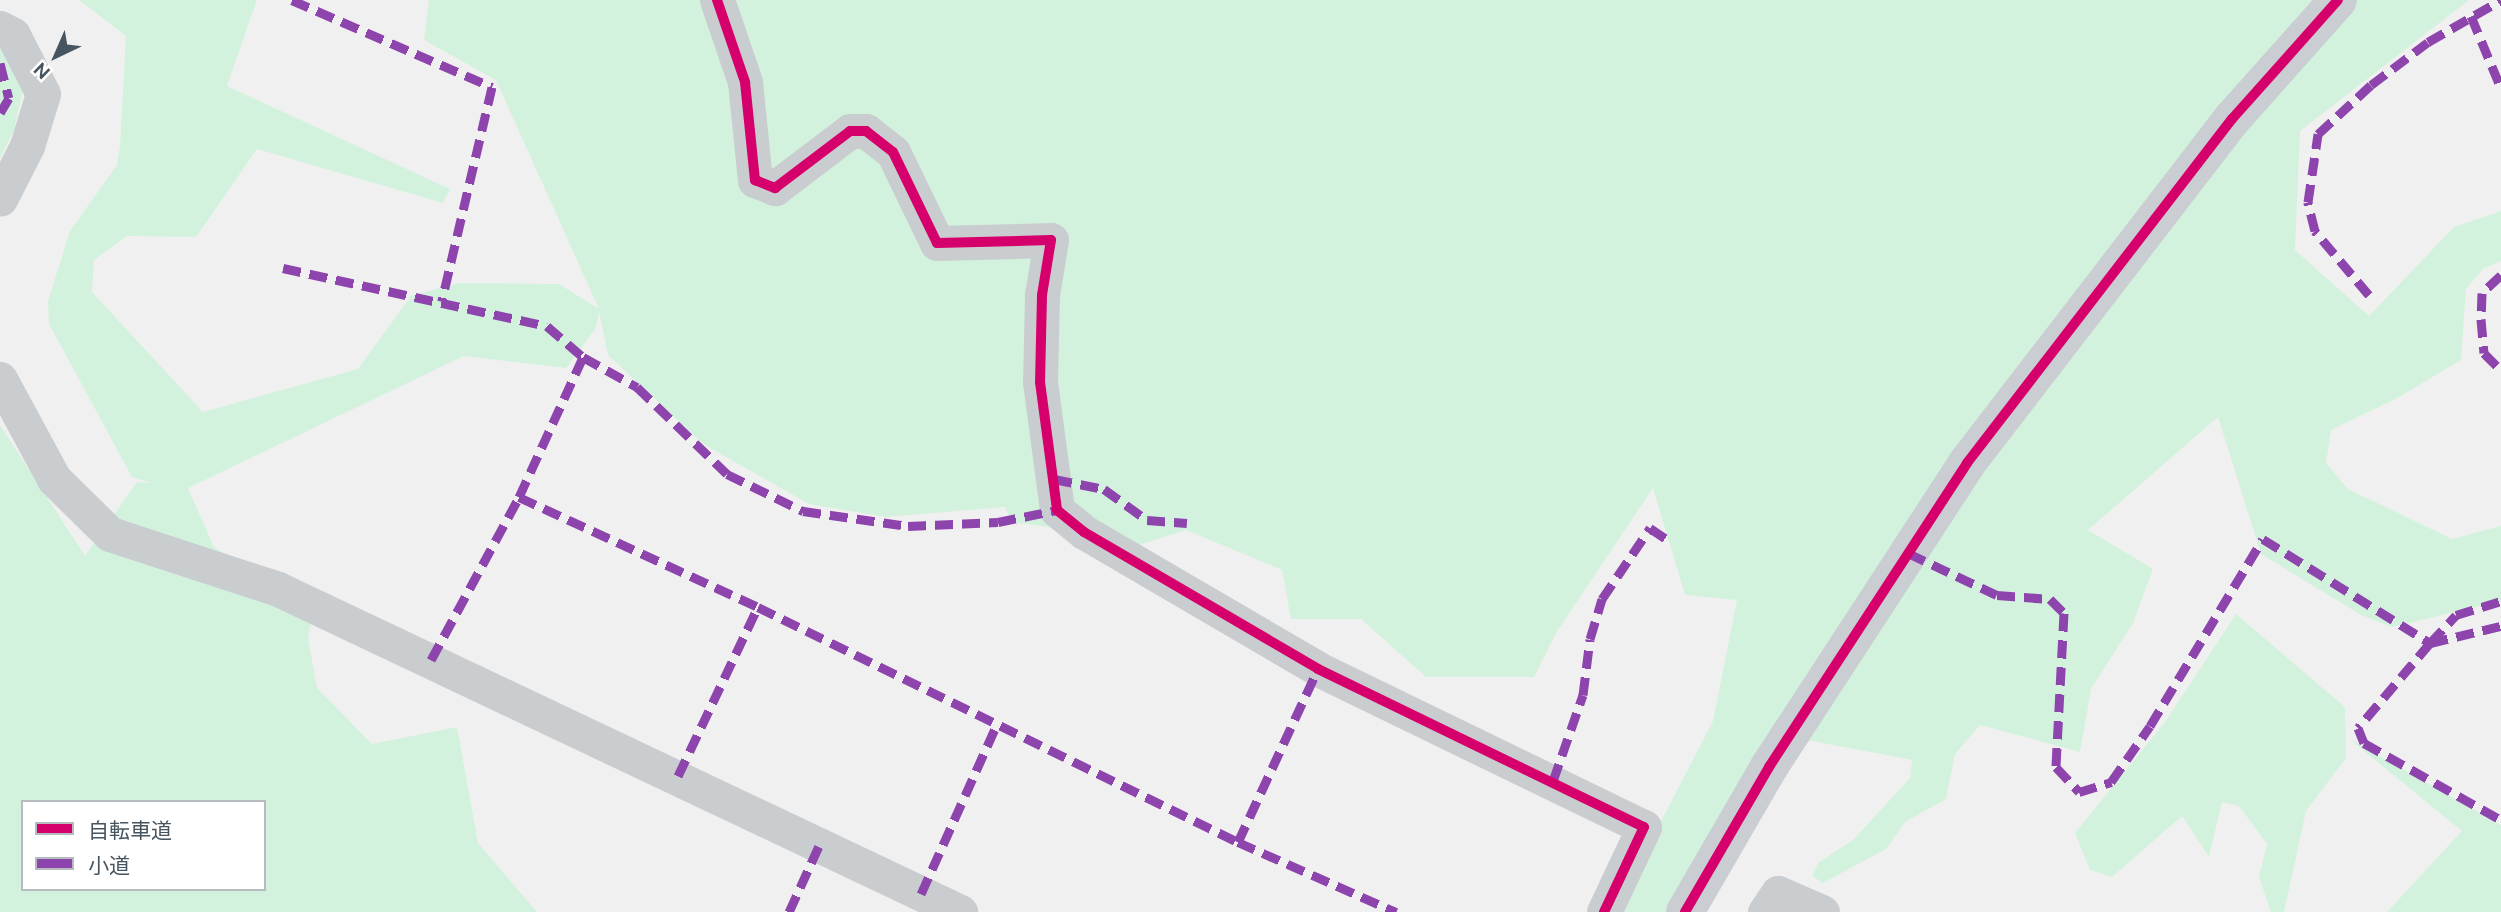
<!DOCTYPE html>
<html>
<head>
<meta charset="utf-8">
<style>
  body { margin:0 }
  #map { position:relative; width:2501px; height:912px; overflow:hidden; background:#f1f0f0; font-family:Ubuntu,"Noto Sans JP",sans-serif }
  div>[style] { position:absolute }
  .green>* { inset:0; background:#d3f2dd }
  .street>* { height:35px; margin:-17.5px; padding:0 17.5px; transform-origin:17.5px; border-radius:17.5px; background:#cacdd0 }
  .secondary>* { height:38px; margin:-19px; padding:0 19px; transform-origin:19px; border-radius:19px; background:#cacdd1 }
  .quiet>* { height:9px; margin-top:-4.5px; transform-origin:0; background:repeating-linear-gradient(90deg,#8e44ad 0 18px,transparent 0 27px) }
  .cycleway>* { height:10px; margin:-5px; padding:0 5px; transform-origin:5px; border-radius:5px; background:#d6006c }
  span { translate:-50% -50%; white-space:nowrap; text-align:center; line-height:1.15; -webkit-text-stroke:5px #fff; paint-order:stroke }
  .legend { position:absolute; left:21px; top:800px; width:245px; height:91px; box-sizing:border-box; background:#fff; border:2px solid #b5bbbf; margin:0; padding:9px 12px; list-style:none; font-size:21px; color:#46555f }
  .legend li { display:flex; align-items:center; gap:14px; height:35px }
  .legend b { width:35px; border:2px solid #b5bbbf }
  .north { position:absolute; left:21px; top:21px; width:70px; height:70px; -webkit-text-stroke:5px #fff; paint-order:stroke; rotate:224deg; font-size:19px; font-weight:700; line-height:28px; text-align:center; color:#46555f }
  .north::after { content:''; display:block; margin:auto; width:24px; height:32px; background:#46555f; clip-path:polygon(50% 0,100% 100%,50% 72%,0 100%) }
</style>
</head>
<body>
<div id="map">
  <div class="green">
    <div style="clip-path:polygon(evenodd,79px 0,257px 0,227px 86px,450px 189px,443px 203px,257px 149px,196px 237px,127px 236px,94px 260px,92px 292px,203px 412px,358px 369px,411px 296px,459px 283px,559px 284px,599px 309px,496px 80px,424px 40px,429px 0,2469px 0,2300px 131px,2295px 250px,2369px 316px,2454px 227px,2501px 211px,2501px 261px,2483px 269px,2466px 289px,2461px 360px,2399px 397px,2331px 430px,2326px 463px,2348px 489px,2452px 539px,2501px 526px,2501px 601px,2392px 627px,2361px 615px,2261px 554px,2218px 417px,2088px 530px,2153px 569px,2133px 623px,2091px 689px,2080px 752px,1980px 725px,1955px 754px,1946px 799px,1905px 822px,1886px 849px,1823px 883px,1812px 876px,1818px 863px,1854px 839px,1910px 778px,1912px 760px,1776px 734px,1669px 912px,1614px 912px,1713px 721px,1737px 600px,1685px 595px,1653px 488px,1556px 633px,1534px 677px,1426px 677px,1361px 619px,1291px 619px,1282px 570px,1186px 530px,1139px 545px,1110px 527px,1103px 535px,1012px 522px,1005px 507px,886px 517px,809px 504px,703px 444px,608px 355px,599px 312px,596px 328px,566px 368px,464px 356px,188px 488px,214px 547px,313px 614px,308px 638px,317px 688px,372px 744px,457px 727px,478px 843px,537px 912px,0 912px,0 425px,85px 556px,137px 482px,151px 483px,132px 477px,49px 324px,48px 301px,70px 231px,117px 165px,120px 146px,126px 36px,79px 0,23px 802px,264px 802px,264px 889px,23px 889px,23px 802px)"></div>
    <div style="clip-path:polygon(0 39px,25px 82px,14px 130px,0 158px)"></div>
    <div style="clip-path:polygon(2236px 614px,2345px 707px,2346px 758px,2306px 811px,2284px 912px,2271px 912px,2259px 877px,2267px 844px,2239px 806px,2222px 802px,2209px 857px,2182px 816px,2112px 877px,2090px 870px,2075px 833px,2165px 722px)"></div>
    <div style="clip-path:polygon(2348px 738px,2501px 825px,2501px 912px,2387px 912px,2462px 831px)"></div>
  </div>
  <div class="street">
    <div style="left:717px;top:0;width:87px;rotate:71.1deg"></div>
    <div style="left:745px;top:82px;width:99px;rotate:84.2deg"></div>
    <div style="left:755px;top:180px;width:22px;rotate:22deg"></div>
    <div style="left:775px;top:188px;width:94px;rotate:-37.2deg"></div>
    <div style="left:850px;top:131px;width:16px"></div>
    <div style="left:866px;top:131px;width:34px;rotate:38deg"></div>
    <div style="left:893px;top:152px;width:101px;rotate:64.2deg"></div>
    <div style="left:937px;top:243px;width:114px;rotate:-1.5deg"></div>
    <div style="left:1051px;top:240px;width:56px;rotate:99.3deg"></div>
    <div style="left:1042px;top:295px;width:87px;rotate:91.3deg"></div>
    <div style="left:1040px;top:382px;width:129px;rotate:82.4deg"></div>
    <div style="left:1057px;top:510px;width:35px;rotate:39deg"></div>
    <div style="left:1084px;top:532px;width:271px;rotate:30.3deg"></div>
    <div style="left:1318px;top:669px;width:362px;rotate:25.9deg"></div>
    <div style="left:1644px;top:827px;width:94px;rotate:115.2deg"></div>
    <div style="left:0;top:28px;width:15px;rotate:28deg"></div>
    <div style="left:13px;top:35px;width:66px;rotate:63deg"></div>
    <div style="left:43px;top:94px;width:54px;rotate:107.1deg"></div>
    <div style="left:27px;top:146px;width:59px;rotate:117deg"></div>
    <div style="left:0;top:379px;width:114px;rotate:61.6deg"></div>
    <div style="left:54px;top:479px;width:78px;rotate:44.5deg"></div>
    <div style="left:110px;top:534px;width:177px;rotate:18.1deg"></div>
    <div style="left:278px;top:589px;width:755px;rotate:25.34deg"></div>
    <div style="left:1765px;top:912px;width:23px;rotate:-56deg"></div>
    <div style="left:1778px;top:893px;width:48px;rotate:23.4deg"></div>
  </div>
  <div class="secondary">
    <div style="left:1685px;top:912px;width:168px;rotate:-59.9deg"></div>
    <div style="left:1769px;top:767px;width:363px;rotate:-56.9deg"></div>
    <div style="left:1967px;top:463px;width:434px;rotate:-52.4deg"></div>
    <div style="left:2232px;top:119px;width:159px;rotate:-48.3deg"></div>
  </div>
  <div class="quiet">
    <div style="left:292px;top:0;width:218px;rotate:23.5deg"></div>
    <div style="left:492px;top:87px;width:220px;rotate:103.2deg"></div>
    <div style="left:2471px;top:16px;width:78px;rotate:67.4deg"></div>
    <div style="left:0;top:63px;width:36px;rotate:76deg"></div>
    <div style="left:9px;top:98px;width:17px;rotate:121deg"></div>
    <div style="left:283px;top:268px;width:270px;rotate:12.4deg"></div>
    <div style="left:547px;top:326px;width:48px;rotate:40.7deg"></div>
    <div style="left:583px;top:357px;width:62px;rotate:29.1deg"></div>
    <div style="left:637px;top:387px;width:125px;rotate:44deg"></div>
    <div style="left:727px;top:474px;width:85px;rotate:26deg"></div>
    <div style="left:803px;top:511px;width:106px;rotate:8.1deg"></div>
    <div style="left:908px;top:526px;width:90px;rotate:-2.5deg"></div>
    <div style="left:998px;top:522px;width:60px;rotate:-11.5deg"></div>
    <div style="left:2501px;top:275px;width:26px;rotate:137deg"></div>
    <div style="left:2482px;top:293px;width:26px;rotate:92deg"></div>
    <div style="left:2481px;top:319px;width:34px;rotate:85deg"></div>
    <div style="left:2484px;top:353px;width:24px;rotate:45deg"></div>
    <div style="left:2369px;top:295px;width:84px;rotate:-130.2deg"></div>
    <div style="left:2315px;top:231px;width:30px;rotate:-104deg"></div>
    <div style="left:2308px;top:202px;width:69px;rotate:-81.6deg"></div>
    <div style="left:2318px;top:134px;width:72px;rotate:-42.8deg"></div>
    <div style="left:2371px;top:85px;width:71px;rotate:-37deg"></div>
    <div style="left:2428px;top:42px;width:84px;rotate:-29.9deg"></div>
    <div style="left:1054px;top:479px;width:51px;rotate:11.3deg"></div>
    <div style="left:1104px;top:489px;width:53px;rotate:35.8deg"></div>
    <div style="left:1147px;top:520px;width:40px;rotate:4.3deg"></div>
    <div style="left:519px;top:497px;width:263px;rotate:24.7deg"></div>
    <div style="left:758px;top:607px;width:534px;rotate:26.09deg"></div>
    <div style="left:1238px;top:842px;width:173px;rotate:23.9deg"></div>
    <div style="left:1908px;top:553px;width:98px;rotate:25.3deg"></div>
    <div style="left:1997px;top:595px;width:53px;rotate:4.3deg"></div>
    <div style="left:2050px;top:599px;width:20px;rotate:45deg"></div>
    <div style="left:2064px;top:613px;width:154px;rotate:93deg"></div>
    <div style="left:2056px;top:767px;width:34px;rotate:47deg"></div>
    <div style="left:2079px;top:792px;width:34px;rotate:-17deg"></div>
    <div style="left:2111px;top:782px;width:68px;rotate:-55.1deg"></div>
    <div style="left:2150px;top:726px;width:218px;rotate:-58.9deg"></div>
    <div style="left:2263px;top:539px;width:197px;rotate:31.9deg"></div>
    <div style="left:2430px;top:643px;width:111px;rotate:130.3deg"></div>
    <div style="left:2358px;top:728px;width:16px;rotate:68deg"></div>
    <div style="left:2364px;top:743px;width:157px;rotate:29.3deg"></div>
    <div style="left:2430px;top:643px;width:38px;rotate:-47deg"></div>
    <div style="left:2456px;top:615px;width:47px;rotate:-17.3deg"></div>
    <div style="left:2430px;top:643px;width:73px;rotate:-13.5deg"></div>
    <div style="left:431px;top:660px;width:185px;rotate:-61.6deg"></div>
    <div style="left:519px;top:497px;width:154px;rotate:-65.4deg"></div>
    <div style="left:678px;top:776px;width:187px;rotate:-64.7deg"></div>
    <div style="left:1553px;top:781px;width:91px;rotate:-70.8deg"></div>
    <div style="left:1583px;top:695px;width:56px;rotate:-82.9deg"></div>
    <div style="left:1590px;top:639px;width:42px;rotate:-73.3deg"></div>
    <div style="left:1602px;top:599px;width:86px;rotate:-55.9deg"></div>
    <div style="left:1650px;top:528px;width:25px;rotate:34deg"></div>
    <div style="left:1238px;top:842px;width:191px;rotate:-65.2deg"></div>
    <div style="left:921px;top:894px;width:184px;rotate:-65.9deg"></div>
    <div style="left:789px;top:912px;width:72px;rotate:-65.6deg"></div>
  </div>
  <div class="cycleway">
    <div style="left:717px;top:0;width:87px;rotate:71.1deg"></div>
    <div style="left:745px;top:82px;width:99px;rotate:84.2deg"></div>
    <div style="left:755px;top:180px;width:22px;rotate:22deg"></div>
    <div style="left:775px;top:188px;width:94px;rotate:-37.2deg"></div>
    <div style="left:850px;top:131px;width:16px"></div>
    <div style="left:866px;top:131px;width:34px;rotate:38deg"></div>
    <div style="left:893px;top:152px;width:101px;rotate:64.2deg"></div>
    <div style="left:937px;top:243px;width:114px;rotate:-1.5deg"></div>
    <div style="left:1051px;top:240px;width:56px;rotate:99.3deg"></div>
    <div style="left:1042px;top:295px;width:87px;rotate:91.3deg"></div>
    <div style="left:1040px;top:382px;width:129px;rotate:82.4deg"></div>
    <div style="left:1057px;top:510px;width:35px;rotate:39deg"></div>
    <div style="left:1084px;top:532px;width:271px;rotate:30.3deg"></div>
    <div style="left:1318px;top:669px;width:362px;rotate:25.9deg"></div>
    <div style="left:1644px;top:827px;width:94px;rotate:115.2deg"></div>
    <div style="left:1685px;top:912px;width:168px;rotate:-59.9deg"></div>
    <div style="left:1769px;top:767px;width:363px;rotate:-56.9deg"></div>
    <div style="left:1967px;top:463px;width:434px;rotate:-52.4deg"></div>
    <div style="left:2232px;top:119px;width:159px;rotate:-48.3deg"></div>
  </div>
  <ul class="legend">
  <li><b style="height:9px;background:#d6006c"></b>自転車道</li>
  <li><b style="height:9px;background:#8e44ad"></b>小道</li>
  </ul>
  <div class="north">N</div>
</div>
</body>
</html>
